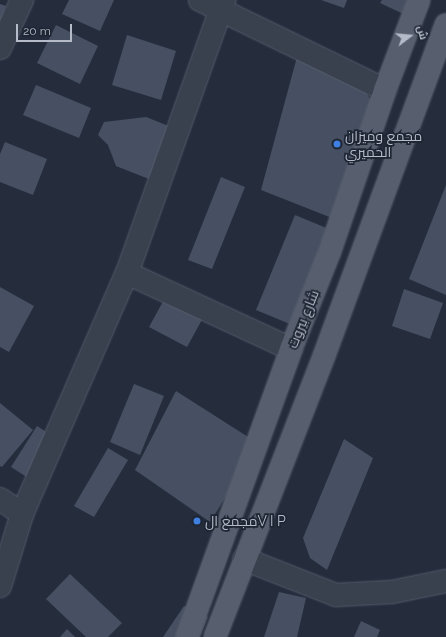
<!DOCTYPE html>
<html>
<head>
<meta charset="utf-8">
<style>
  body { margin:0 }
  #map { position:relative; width:446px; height:637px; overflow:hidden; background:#252d3d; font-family:Raleway,Cairo,sans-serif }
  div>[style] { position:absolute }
  .building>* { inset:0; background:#465062 }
  .roads { filter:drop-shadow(0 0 1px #545b69) drop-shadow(0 0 1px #545b69) }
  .minor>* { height:22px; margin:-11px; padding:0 11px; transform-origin:11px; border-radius:11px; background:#39404e }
  .major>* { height:22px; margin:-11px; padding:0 11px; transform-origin:11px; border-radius:11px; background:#575e6d }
  .dots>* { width:11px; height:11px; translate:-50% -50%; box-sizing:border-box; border:2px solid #1e2533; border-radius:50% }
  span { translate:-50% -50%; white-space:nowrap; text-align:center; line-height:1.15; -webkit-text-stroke:3.5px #1e2533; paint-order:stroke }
  .poi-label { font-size:14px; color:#b5bbc9 }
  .left { translate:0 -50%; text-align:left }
  .street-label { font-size:14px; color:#b5bbc9 }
  .north { position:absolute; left:390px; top:16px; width:40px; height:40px; -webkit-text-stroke:3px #1e2533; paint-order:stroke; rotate:74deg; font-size:11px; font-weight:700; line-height:16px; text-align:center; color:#b5bbc9 }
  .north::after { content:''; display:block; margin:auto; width:14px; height:18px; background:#b5bbc9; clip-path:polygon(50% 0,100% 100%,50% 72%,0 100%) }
  .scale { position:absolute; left:16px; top:24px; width:56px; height:18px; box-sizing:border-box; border:2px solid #b5bbc9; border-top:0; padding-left:5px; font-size:12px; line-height:14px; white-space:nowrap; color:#b5bbc9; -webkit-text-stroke:3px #1e2533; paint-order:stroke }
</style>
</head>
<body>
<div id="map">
  <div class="building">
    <div style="clip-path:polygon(69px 0,114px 0,100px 31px,62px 14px)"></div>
    <div style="clip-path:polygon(321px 0,347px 0,344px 8px)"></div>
    <div style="clip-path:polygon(382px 0,418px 0,410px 17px,380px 3px)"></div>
    <div style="clip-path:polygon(0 4px,6px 6px,0 23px)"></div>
    <div style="clip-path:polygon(56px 25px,98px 46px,80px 84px,37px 63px)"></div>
    <div style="clip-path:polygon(127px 35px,176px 51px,161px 100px,112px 85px)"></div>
    <div style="clip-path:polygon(297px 57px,366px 92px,382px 120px,342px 222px,261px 190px)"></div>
    <div style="clip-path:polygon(36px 85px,91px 108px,79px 138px,23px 115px)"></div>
    <div style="clip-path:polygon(146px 117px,176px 129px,159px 183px,116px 166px,108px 145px,98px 135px,104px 122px)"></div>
    <div style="clip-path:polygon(5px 142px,47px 159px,33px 195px,0 182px,0 154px)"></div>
    <div style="clip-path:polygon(221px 177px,245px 187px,212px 269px,188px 260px)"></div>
    <div style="clip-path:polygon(446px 185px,446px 295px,409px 279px)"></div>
    <div style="clip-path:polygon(295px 215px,341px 234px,302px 329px,256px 310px)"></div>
    <div style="clip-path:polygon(0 287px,34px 306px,9px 352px,0 347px)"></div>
    <div style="clip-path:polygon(404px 289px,443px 303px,430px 339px,392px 326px)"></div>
    <div style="clip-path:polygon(166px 296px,204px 316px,187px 347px,149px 327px)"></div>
    <div style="clip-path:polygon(134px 384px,164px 396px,140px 455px,110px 442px)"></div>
    <div style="clip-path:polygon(176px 391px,259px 444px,210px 522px,135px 470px)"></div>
    <div style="clip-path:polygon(0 403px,33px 430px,2px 467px,0 466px)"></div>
    <div style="clip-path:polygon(37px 426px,65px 444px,39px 485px,11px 467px)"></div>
    <div style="clip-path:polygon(344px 439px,373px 458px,327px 570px,310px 558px,303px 538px)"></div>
    <div style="clip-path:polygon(108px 448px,128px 460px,94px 517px,74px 506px)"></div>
    <div style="clip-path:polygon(70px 574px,122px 623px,108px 637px,86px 637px,46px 599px)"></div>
    <div style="clip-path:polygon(279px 592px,306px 598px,297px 637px,264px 637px)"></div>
    <div style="clip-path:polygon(184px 606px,208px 617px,200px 637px,163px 637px)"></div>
    <div style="clip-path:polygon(361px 621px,380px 630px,377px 637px,354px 637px)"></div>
    <div style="clip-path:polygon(67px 629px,75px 637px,60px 637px)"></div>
  </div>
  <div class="roads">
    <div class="minor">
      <div style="left:200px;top:0;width:206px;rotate:25.9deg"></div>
      <div style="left:0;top:48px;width:53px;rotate:-65.4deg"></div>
      <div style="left:127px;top:273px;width:181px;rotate:24.9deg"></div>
      <div style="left:0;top:499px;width:27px;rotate:34deg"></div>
      <div style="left:244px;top:559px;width:99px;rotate:21.4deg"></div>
      <div style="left:336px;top:595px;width:56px;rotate:-3.1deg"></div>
      <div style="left:392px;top:592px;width:55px;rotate:-11.5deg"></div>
      <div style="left:0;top:586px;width:75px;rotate:-73deg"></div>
      <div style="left:22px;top:514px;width:263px;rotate:-66.5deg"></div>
      <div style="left:127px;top:273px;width:290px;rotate:-70.4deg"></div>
    </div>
    <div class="major">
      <div style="left:187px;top:637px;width:306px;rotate:-70.1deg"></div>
      <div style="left:291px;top:349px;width:105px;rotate:-68.3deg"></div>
      <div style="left:330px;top:251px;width:170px;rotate:-71.1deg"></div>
      <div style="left:385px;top:90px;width:96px;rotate:-69.3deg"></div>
      <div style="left:215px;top:637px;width:301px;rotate:-68.8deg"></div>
      <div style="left:324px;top:356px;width:353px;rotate:-69.8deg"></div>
    </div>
  </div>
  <div class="dots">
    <div style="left:337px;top:144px;background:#3f7fe0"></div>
    <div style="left:197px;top:521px;background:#3f7fe0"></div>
  </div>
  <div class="poi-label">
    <span class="left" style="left:345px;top:144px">مجمع وميزان<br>الحميري</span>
    <span class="left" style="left:205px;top:521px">مجمع الV I P</span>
  </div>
  <div class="street-label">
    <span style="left:303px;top:319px;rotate:-68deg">شارع بيروت</span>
  </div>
  <div class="north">ش</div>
  <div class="scale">20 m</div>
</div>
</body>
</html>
